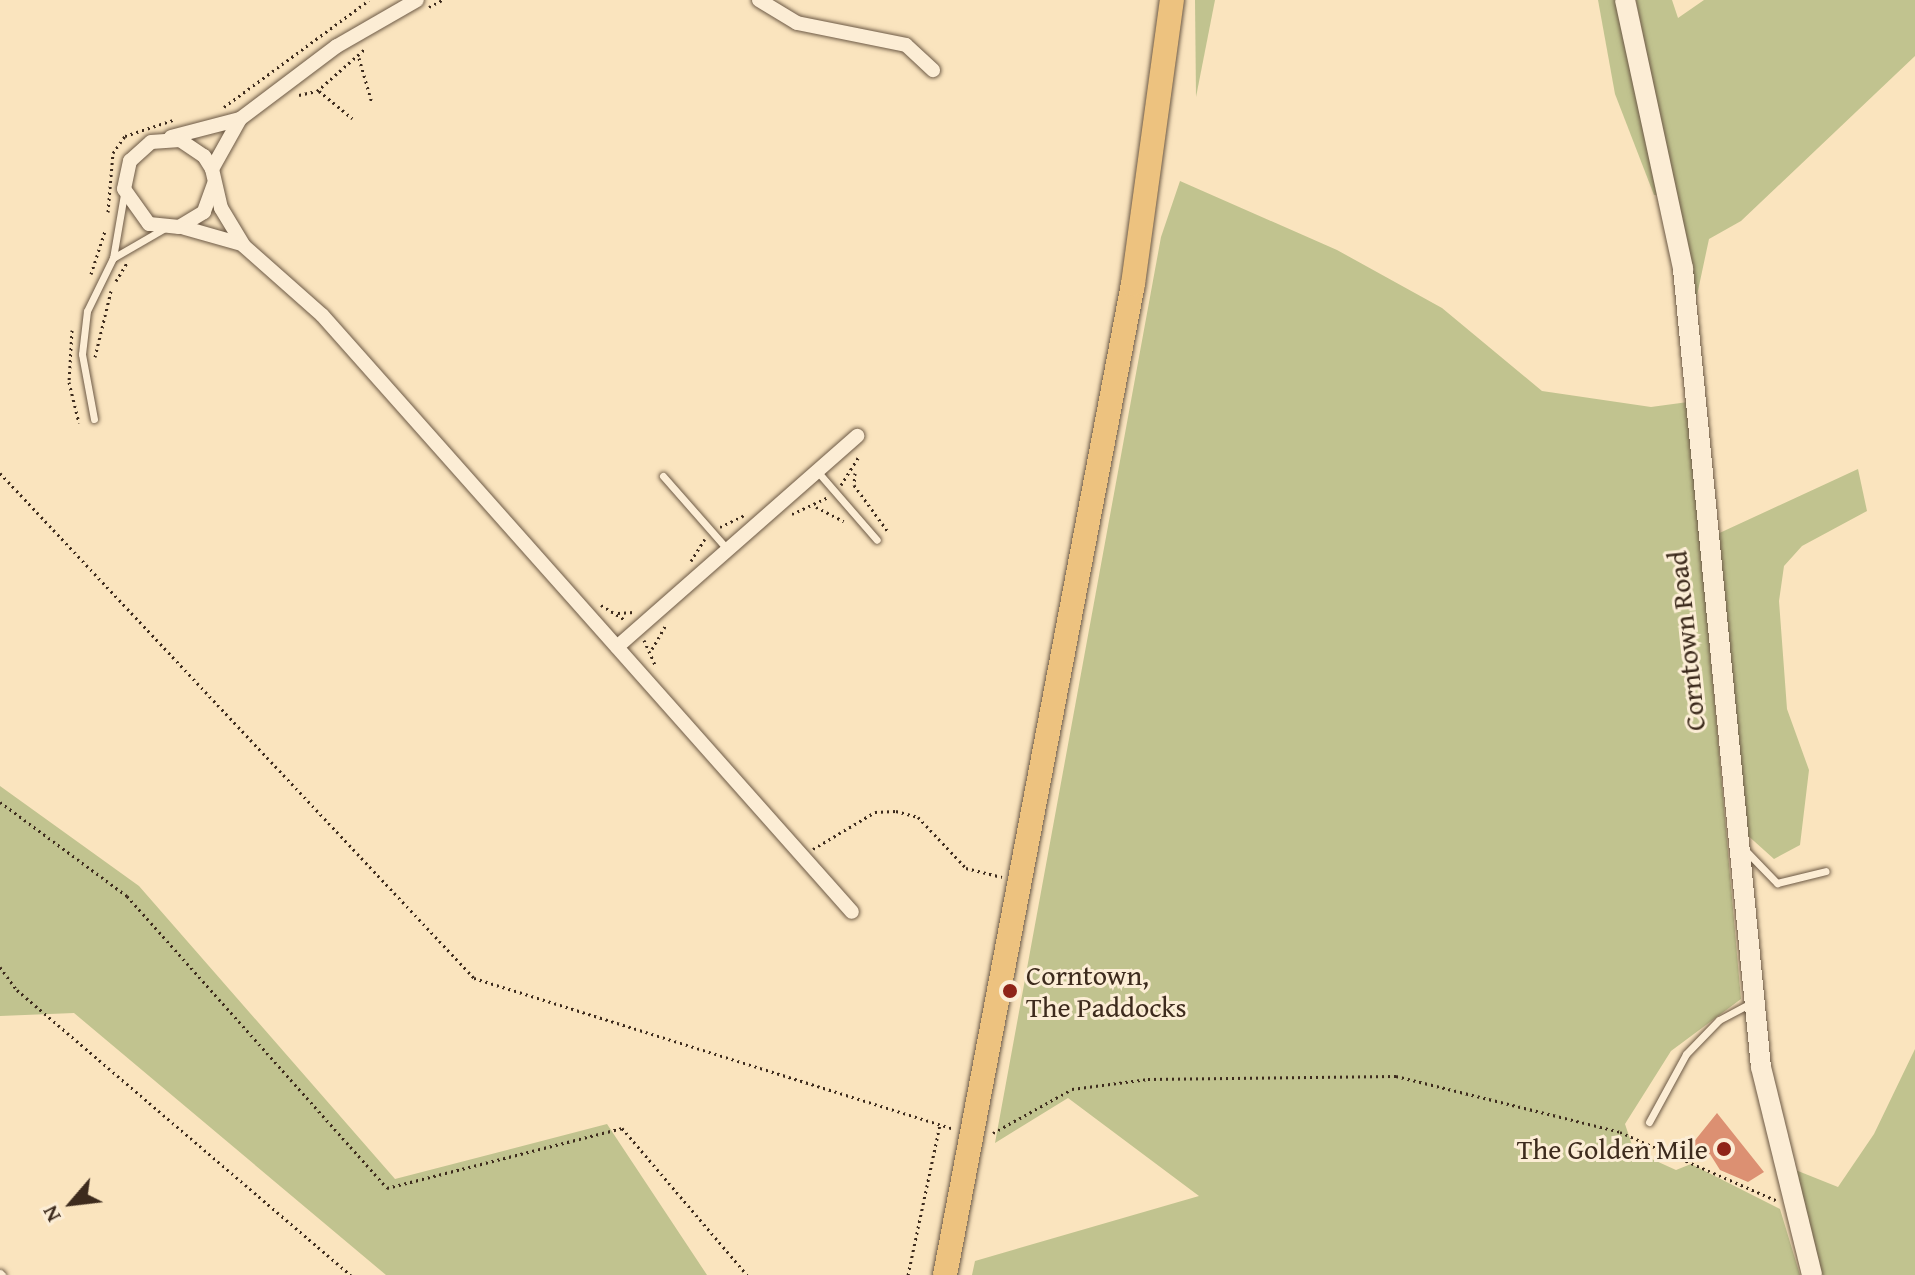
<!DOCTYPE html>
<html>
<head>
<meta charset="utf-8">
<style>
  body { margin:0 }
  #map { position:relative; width:1915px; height:1275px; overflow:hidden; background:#fae4be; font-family:"Gentium Book Plus",serif }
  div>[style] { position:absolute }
  .green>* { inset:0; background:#c1c38f }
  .building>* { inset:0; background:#dc9072 }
  .path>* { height:3px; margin-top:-1.5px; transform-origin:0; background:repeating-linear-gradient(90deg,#3d2b1d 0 2px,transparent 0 6px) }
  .roads { filter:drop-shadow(0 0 2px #6c5945) drop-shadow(0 0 2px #6c5945) }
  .lane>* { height:7px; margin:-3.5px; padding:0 3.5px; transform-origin:3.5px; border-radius:3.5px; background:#fcedd5 }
  .street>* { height:14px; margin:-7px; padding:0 7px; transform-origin:7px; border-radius:7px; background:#fcedd5 }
  .secondary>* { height:20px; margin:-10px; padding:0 10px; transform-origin:10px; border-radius:10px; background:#fcedd5 }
  .primary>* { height:24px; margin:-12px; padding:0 12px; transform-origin:12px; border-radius:12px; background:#edc27f }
  .dots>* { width:22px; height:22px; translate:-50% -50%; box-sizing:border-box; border:4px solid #fcedd5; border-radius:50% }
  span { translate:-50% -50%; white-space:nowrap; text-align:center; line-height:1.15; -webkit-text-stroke:6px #fcedd5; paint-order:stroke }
  .street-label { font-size:28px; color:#3d2b1d }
  .poi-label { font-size:28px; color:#3d2b1d }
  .left { translate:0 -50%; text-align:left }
  .right { translate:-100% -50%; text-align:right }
  .north { position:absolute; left:32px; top:1163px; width:80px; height:80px; -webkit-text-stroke:6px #fcedd5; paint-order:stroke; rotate:242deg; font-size:22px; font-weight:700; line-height:32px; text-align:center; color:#3d2b1d }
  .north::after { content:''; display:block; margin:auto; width:28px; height:36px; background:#3d2b1d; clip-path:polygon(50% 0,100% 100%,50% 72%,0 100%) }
</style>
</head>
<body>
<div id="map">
  <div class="green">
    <div style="clip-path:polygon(1195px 0,1215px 0,1196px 97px)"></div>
    <div style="clip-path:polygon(1598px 0,1618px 0,1664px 195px,1654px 195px,1615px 94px)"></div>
    <div style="clip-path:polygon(1636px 0,1672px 0,1678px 18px,1704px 0,1915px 0,1915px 56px,1741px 221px,1709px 239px,1696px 300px)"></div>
    <div style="clip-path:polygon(1180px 181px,1337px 250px,1442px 308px,1542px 391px,1651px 407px,1688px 402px,1741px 999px,1671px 1051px,1625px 1124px,1634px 1151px,1676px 1170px,1691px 1164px,1780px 1209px,1800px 1275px,972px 1275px,975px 1261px,1199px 1196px,1068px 1098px,995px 1143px,1161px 237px)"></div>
    <div style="clip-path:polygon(1858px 469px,1867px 511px,1802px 546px,1784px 566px,1779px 601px,1787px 709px,1809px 770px,1800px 845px,1774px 859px,1745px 833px,1713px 536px)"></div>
    <div style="clip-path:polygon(0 786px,139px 886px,395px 1179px,607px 1124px,707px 1275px,386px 1275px,74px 1013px,0 1016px)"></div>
    <div style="clip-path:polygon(1915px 1049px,1915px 1275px,1821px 1275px,1788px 1167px,1838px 1187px,1874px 1134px)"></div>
  </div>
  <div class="building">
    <div style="clip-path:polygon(1717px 1113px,1764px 1172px,1748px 1182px,1720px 1170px,1710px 1154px,1702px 1159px,1692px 1144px)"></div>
  </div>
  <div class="path">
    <div style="left:429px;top:7px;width:15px;rotate:-28deg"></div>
    <div style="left:359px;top:58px;width:47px;rotate:73.9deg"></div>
    <div style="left:319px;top:91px;width:43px;rotate:39.3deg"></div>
    <div style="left:299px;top:95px;width:18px;rotate:-13deg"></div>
    <div style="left:317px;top:91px;width:65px;rotate:-41.3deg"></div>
    <div style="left:224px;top:107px;width:180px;rotate:-36.4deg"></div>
    <div style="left:108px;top:212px;width:59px;rotate:-85.2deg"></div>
    <div style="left:113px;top:153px;width:21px;rotate:-55deg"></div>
    <div style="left:125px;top:136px;width:51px;rotate:-18.4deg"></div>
    <div style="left:91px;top:274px;width:45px;rotate:-72deg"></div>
    <div style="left:116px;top:281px;width:21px;rotate:-59deg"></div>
    <div style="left:72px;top:330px;width:52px;rotate:93.3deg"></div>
    <div style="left:69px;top:382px;width:42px;rotate:76.3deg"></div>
    <div style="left:95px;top:357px;width:68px;rotate:-76.4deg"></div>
    <div style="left:0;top:473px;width:693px;rotate:46.81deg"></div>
    <div style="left:474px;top:978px;width:503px;rotate:17.46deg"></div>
    <div style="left:855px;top:473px;width:12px;rotate:95deg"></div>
    <div style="left:854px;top:485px;width:59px;rotate:53.9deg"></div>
    <div style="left:841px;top:485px;width:34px;rotate:-58deg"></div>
    <div style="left:816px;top:507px;width:31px;rotate:27deg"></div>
    <div style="left:792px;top:514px;width:38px;rotate:-25deg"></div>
    <div style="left:720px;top:527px;width:28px;rotate:-26deg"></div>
    <div style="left:691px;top:561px;width:26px;rotate:-58deg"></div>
    <div style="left:601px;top:605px;width:28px;rotate:32deg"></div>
    <div style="left:618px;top:613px;width:16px;rotate:-4deg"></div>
    <div style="left:644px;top:640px;width:27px;rotate:66deg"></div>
    <div style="left:652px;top:649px;width:28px;rotate:-60deg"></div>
    <div style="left:0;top:802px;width:158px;rotate:36.5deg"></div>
    <div style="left:127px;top:896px;width:391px;rotate:48.3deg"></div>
    <div style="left:387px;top:1188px;width:243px;rotate:-14.3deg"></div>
    <div style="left:622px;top:1128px;width:193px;rotate:49.6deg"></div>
    <div style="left:813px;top:849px;width:72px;rotate:-30.8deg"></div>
    <div style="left:875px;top:812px;width:21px;rotate:-3deg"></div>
    <div style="left:896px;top:811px;width:23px;rotate:15deg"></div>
    <div style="left:918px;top:817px;width:70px;rotate:46.7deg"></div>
    <div style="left:966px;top:868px;width:37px;rotate:14deg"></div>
    <div style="left:0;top:967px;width:29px;rotate:54deg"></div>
    <div style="left:17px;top:990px;width:439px;rotate:40.5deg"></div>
    <div style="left:993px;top:1133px;width:90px;rotate:-29.1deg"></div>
    <div style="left:1072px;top:1089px;width:77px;rotate:-7.5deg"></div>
    <div style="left:1148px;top:1079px;width:248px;rotate:-0.7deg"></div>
    <div style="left:1396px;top:1076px;width:231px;rotate:14deg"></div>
    <div style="left:1620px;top:1132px;width:170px;rotate:23.6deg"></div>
    <div style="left:908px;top:1275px;width:154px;rotate:-78deg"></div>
  </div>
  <div class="roads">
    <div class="lane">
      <div style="left:113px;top:258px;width:58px;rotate:-30.1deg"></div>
      <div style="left:94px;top:419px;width:66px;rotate:-100.5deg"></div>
      <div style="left:82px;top:354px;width:43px;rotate:-83.4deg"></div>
      <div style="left:87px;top:311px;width:59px;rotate:-63.9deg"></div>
      <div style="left:113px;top:258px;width:65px;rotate:-80.2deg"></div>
      <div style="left:817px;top:471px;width:91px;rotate:49deg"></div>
      <div style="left:663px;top:476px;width:98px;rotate:48.7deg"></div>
      <div style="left:1746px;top:851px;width:45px;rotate:45.9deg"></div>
      <div style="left:1777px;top:883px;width:50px;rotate:-13.8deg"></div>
      <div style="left:1649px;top:1122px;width:77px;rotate:-61.4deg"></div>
      <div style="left:1686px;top:1054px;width:47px;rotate:-45.9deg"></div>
      <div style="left:1719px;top:1020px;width:36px;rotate:-28deg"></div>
      <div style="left:0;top:1273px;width:3px;rotate:45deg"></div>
    </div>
    <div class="street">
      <div style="left:759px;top:0;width:44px;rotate:31.2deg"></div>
      <div style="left:797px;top:23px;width:111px;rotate:11.4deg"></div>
      <div style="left:906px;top:45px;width:37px;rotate:43deg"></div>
      <div style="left:171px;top:137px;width:71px;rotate:-14.6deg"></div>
      <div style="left:212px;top:169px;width:57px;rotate:-60.8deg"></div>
      <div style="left:240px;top:119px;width:121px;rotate:-37deg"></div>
      <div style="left:337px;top:46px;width:92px;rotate:-29.9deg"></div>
      <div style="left:214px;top:184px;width:30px;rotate:110deg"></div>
      <div style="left:204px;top:212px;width:29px;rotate:149deg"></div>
      <div style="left:179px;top:227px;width:30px;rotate:-174deg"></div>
      <div style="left:149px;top:224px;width:43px;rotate:-125.5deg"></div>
      <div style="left:124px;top:189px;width:29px;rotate:-78deg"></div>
      <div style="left:130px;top:161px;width:28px;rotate:-42deg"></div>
      <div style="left:151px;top:142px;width:29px;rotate:-4deg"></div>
      <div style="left:180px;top:140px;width:29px;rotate:34deg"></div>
      <div style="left:204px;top:156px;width:15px;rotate:58deg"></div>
      <div style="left:212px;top:169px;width:40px;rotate:77deg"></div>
      <div style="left:221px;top:208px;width:44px;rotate:58.8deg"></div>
      <div style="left:244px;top:246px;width:104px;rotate:41.5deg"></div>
      <div style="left:322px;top:315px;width:798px;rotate:48.4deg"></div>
      <div style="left:185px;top:228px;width:58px;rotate:15.9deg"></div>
      <div style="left:617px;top:647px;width:320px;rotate:-41.3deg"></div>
    </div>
    <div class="secondary">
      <div style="left:1625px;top:0;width:275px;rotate:77.8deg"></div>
      <div style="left:1683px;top:269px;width:802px;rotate:84.42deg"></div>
      <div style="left:1761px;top:1067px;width:214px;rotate:76.2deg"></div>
    </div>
    <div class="primary">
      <div style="left:945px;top:1275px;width:1009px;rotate:-79.26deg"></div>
      <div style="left:1133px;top:284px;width:287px;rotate:-82.2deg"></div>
    </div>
  </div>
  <div class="dots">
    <div style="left:1010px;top:991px;background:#8f2418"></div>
    <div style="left:1724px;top:1149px;background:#8f2418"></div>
  </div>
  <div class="street-label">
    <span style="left:1686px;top:641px;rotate:-96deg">Corntown Road</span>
  </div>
  <div class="poi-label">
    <span class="left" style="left:1026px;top:991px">Corntown,<br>The Paddocks</span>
    <span class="right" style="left:1708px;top:1149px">The Golden Mile</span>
  </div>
  <div class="north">N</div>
</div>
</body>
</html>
